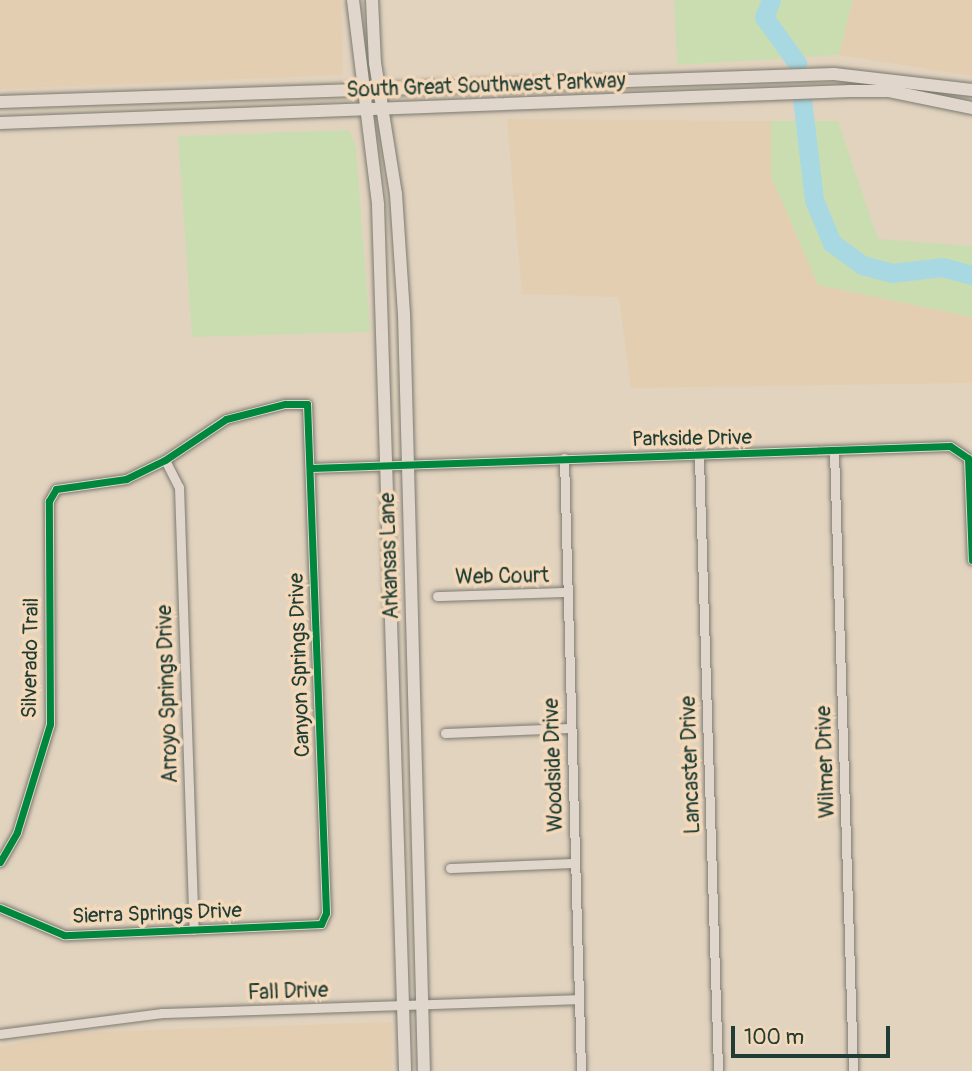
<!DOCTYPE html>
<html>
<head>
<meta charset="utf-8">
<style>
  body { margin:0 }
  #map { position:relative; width:972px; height:1071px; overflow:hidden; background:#e2d3bf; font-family:Pangolin,sans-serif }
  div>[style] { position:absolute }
  .built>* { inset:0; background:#e3ceb1 }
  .green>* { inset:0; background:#caddb0 }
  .river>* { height:19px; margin:-9.5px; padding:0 9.5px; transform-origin:9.5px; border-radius:9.5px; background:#a8d8e1 }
  .roads { filter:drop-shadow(0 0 2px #7c7b70) drop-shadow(0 0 2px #7c7b70) }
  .street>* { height:9px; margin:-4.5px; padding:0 4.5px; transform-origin:4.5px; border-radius:4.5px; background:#e0d6cb }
  .secondary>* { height:12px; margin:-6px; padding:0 6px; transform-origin:6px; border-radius:6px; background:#e0d6cb }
  .cycleway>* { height:7px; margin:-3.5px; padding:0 3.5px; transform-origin:3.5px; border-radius:3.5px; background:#00873e }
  span { translate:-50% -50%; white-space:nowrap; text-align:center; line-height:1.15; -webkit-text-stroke:7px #f3d8ba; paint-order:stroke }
  .street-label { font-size:21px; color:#1f3d34 }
  .scale { position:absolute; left:731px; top:1026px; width:159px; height:32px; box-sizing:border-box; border:4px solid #1f3d34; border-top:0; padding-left:9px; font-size:21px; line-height:24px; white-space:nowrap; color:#1f3d34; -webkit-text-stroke:5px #f3d8ba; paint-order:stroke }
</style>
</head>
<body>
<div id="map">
  <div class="built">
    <div style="clip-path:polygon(0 0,341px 0,343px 75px,0 89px)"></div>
    <div style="clip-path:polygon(853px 0,972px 0,972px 76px,839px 55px)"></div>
    <div style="clip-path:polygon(507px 119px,771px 121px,771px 176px,818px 285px,972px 317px,972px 383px,631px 388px,619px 297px,522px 294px)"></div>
    <div style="clip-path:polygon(391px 1022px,392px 1071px,0 1071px,0 1047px,69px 1033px)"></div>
  </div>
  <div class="green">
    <div style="clip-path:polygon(674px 0,853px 0,839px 55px,677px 65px)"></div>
    <div style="clip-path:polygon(771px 121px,838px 121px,878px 239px,972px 246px,972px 317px,818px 285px,771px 176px)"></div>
    <div style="clip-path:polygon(349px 130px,356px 146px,370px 332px,192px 337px,178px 136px)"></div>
  </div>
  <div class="river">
    <div style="left:771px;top:0;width:18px;rotate:112deg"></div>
    <div style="left:764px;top:17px;width:57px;rotate:54.3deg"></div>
    <div style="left:802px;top:99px;width:102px;rotate:83.2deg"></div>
    <div style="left:814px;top:200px;width:47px;rotate:67.3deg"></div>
    <div style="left:832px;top:243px;width:37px;rotate:36deg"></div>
    <div style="left:862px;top:265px;width:31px;rotate:15deg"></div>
    <div style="left:892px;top:273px;width:50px;rotate:-6.8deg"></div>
    <div style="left:942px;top:267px;width:31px;rotate:15deg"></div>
  </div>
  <div class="roads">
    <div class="street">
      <div style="left:834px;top:451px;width:620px;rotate:88.24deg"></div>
      <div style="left:564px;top:458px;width:613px;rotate:88.41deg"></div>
      <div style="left:699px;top:458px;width:613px;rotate:88.22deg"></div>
      <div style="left:165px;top:460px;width:30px;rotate:63deg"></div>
      <div style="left:179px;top:487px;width:443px;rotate:88.1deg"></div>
      <div style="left:311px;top:468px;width:639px;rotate:-1.97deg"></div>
      <div style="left:950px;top:446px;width:22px;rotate:34deg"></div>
      <div style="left:968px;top:458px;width:102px;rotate:87.8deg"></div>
      <div style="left:437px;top:596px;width:130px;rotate:-1.8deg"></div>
      <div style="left:445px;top:733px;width:126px;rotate:-2.3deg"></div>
      <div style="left:0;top:862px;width:34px;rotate:-60deg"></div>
      <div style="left:17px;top:832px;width:113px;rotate:-73deg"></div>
      <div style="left:50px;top:724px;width:223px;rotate:-90.3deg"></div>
      <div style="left:49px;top:501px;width:14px;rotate:-60deg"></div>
      <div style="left:56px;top:489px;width:71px;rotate:-8.1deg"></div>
      <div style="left:126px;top:479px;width:43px;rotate:-26deg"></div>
      <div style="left:165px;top:460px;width:73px;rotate:-33.9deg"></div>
      <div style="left:226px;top:419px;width:61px;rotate:-14.3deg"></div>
      <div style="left:285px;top:404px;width:22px"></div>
      <div style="left:307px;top:404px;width:509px;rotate:87.86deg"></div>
      <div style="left:326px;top:913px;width:12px;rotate:114deg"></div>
      <div style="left:321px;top:924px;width:257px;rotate:177.5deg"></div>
      <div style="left:64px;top:935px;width:69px;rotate:-157.1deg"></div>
      <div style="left:450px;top:868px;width:124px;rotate:-2.3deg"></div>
      <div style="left:0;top:1034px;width:163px;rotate:-7.4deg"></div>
      <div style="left:162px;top:1013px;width:416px;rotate:-1.9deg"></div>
    </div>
    <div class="secondary">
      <div style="left:353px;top:0;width:207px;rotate:83deg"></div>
      <div style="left:378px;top:205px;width:866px;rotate:88.21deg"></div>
      <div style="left:372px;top:0;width:63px;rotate:87.3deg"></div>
      <div style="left:375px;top:63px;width:133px;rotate:80.9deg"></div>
      <div style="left:396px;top:194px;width:120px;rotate:86.2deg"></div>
      <div style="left:404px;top:314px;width:757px;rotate:88.49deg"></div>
      <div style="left:0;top:102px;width:834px;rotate:-1.92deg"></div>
      <div style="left:834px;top:74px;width:139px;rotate:6.6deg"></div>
      <div style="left:0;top:123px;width:851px;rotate:-2.16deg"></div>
      <div style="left:850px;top:91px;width:39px"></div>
      <div style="left:889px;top:91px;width:85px;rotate:11.6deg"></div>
    </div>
  </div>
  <div class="cycleway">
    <div style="left:311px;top:468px;width:639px;rotate:-1.97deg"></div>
    <div style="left:950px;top:446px;width:22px;rotate:34deg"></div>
    <div style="left:968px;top:458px;width:102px;rotate:87.8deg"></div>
    <div style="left:0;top:862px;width:34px;rotate:-60deg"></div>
    <div style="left:17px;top:832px;width:113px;rotate:-73deg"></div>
    <div style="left:50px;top:724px;width:223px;rotate:-90.3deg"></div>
    <div style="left:49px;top:501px;width:14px;rotate:-60deg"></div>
    <div style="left:56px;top:489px;width:71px;rotate:-8.1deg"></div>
    <div style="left:126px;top:479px;width:43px;rotate:-26deg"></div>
    <div style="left:165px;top:460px;width:73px;rotate:-33.9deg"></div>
    <div style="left:226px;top:419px;width:61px;rotate:-14.3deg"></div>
    <div style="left:285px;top:404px;width:22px"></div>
    <div style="left:307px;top:404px;width:509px;rotate:87.86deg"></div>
    <div style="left:326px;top:913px;width:12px;rotate:114deg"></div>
    <div style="left:321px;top:924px;width:257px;rotate:177.5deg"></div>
    <div style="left:64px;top:935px;width:69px;rotate:-157.1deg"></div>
  </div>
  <div class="street-label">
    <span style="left:486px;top:86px;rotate:-2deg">South Great Southwest Parkway</span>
    <span style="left:692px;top:439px;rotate:-1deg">Parkside Drive</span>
    <span style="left:390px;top:556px;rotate:-92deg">Arkansas Lane</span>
    <span style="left:502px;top:577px;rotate:-1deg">Web Court</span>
    <span style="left:31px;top:658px;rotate:-89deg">Silverado Trail</span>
    <span style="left:300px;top:665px;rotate:-92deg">Canyon Springs Drive</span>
    <span style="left:168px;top:694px;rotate:-92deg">Arroyo Springs Drive</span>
    <span style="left:826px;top:762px;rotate:-92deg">Wilmer Drive</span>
    <span style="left:554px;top:765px;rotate:-92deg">Woodside Drive</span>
    <span style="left:691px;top:765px;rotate:-92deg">Lancaster Drive</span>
    <span style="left:157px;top:914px;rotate:-2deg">Sierra Springs Drive</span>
    <span style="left:288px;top:992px;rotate:-2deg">Fall Drive</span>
  </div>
  <div class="scale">100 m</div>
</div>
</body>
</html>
